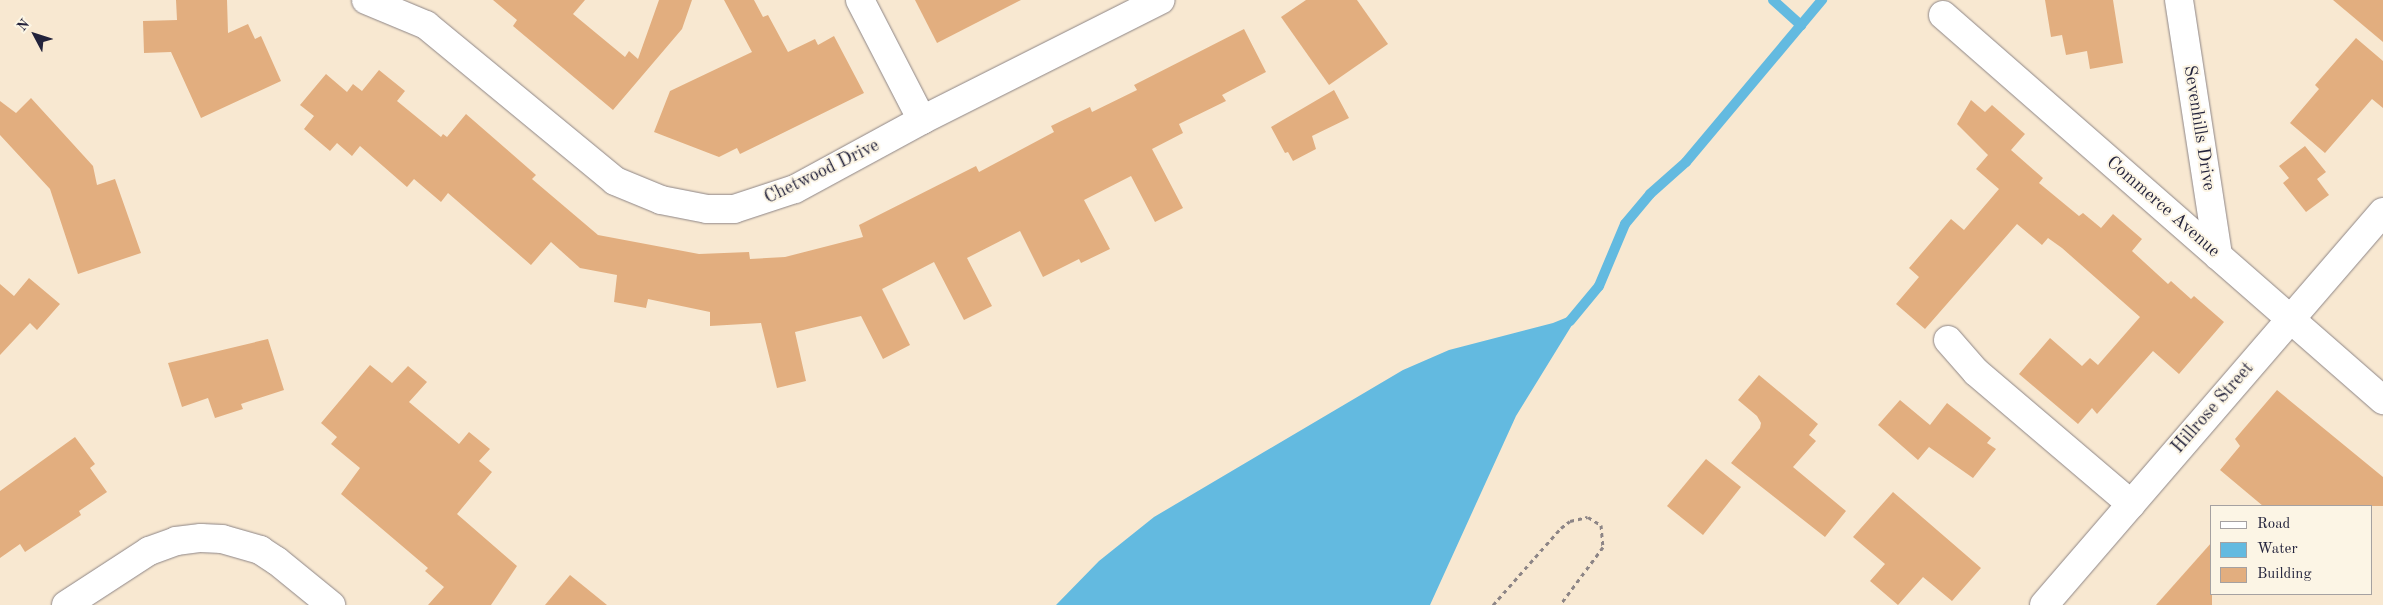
<!DOCTYPE html>
<html>
<head>
<meta charset="utf-8">
<style>
  body { margin:0 }
  #map { position:relative; width:2383px; height:605px; overflow:hidden; background:#f8e8d1; font-family:"Old Standard TT",serif }
  div>[style] { position:absolute }
  .water>* { inset:0; background:#63bae0 }
  .stream>* { height:10px; margin:-5px; padding:0 5px; transform-origin:5px; border-radius:5px; background:#63bae0 }
  .building>* { inset:0; background:#e2ae7f }
  .path>* { height:3px; margin-top:-1.5px; transform-origin:0; background:repeating-linear-gradient(90deg,#8d8586 0 4px,transparent 0 8px) }
  .roads { filter:drop-shadow(0 0 1px #8d8586) drop-shadow(0 0 1px #8d8586) }
  .minor>* { height:28px; margin:-14px; padding:0 14px; transform-origin:14px; border-radius:14px; background:#fff }
  span { translate:-50% -50%; white-space:nowrap; text-align:center; line-height:1.15; -webkit-text-stroke:4px #fcf5e5; paint-order:stroke }
  .street-label { font-size:18px; color:#22223b }
  .legend { position:absolute; left:2210px; top:505px; width:162px; height:90px; box-sizing:border-box; background:#fcf5e5; border:1px solid #a5a1a1; margin:0; padding:6px 9px; list-style:none; font-size:15px; color:#22223b }
  .legend li { display:flex; align-items:center; gap:10px; height:25px }
  .legend b { width:25px; border:1px solid #a5a1a1 }
  .north { position:absolute; left:10px; top:10px; width:50px; height:50px; -webkit-text-stroke:4px #fcf5e5; paint-order:stroke; rotate:310deg; font-size:14px; font-weight:700; line-height:20px; text-align:center; color:#22223b }
  .north::after { content:''; display:block; margin:auto; width:18px; height:22px; background:#22223b; clip-path:polygon(50% 0,100% 100%,50% 72%,0 100%) }
</style>
</head>
<body>
<div id="map">
  <div class="water">
    <div style="clip-path:polygon(1580px 312px,1516px 416px,1430px 605px,1056px 605px,1099px 561px,1154px 517px,1403px 370px,1449px 350px,1553px 323px)"></div>
  </div>
  <div class="stream">
    <div style="left:1773px;top:0;width:38px;rotate:42deg"></div>
    <div style="left:1570px;top:321px;width:45px;rotate:-50.4deg"></div>
    <div style="left:1599px;top:286px;width:67px;rotate:-67.2deg"></div>
    <div style="left:1625px;top:224px;width:39px;rotate:-50deg"></div>
    <div style="left:1650px;top:194px;width:48px;rotate:-41.6deg"></div>
    <div style="left:1686px;top:162px;width:212px;rotate:-50deg"></div>
  </div>
  <div class="building">
    <div style="clip-path:polygon(176px 0,227px 0,228px 33px,248px 24px,255px 39px,261px 36px,281px 81px,201px 118px,171px 52px,144px 53px,143px 21px,177px 20px)"></div>
    <div style="clip-path:polygon(493px 0,585px 0,573px 14px,625px 57px,629px 51px,638px 59px,659px 0,692px 0,682px 29px,613px 110px,513px 26px,517px 20px)"></div>
    <div style="clip-path:polygon(724px 0,754px 0,763px 17px,768px 15px,788px 52px,815px 39px,818px 45px,834px 36px,864px 93px,740px 154px,737px 148px,719px 157px,654px 132px,670px 91px,752px 52px)"></div>
    <div style="clip-path:polygon(915px 0,1021px 0,937px 43px)"></div>
    <div style="clip-path:polygon(1306px 0,1357px 0,1388px 44px,1329px 85px,1281px 17px)"></div>
    <div style="clip-path:polygon(2045px 0,2113px 0,2123px 63px,2090px 69px,2087px 51px,2066px 55px,2062px 35px,2051px 37px)"></div>
    <div style="clip-path:polygon(2333px 0,2383px 0,2383px 42px)"></div>
    <div style="clip-path:polygon(1244px 29px,1266px 72px,1222px 95px,1226px 101px,1179px 124px,1183px 133px,1152px 149px,1183px 208px,1155px 222px,1131px 176px,1084px 200px,1110px 249px,1081px 263px,1079px 259px,1043px 277px,1020px 231px,967px 258px,992px 306px,964px 320px,934px 262px,882px 289px,910px 345px,883px 359px,861px 316px,795px 332px,806px 381px,777px 388px,761px 323px,710px 326px,710px 312px,648px 299px,646px 308px,614px 302px,617px 275px,580px 268px,551px 242px,531px 265px,448px 193px,441px 202px,414px 179px,407px 187px,360px 146px,352px 156px,337px 143px,330px 151px,304px 129px,314px 116px,300px 105px,326px 74px,347px 92px,353px 84px,362px 91px,379px 70px,405px 91px,397px 101px,441px 137px,443px 134px,447px 137px,466px 114px,536px 175px,532px 179px,598px 235px,699px 254px,749px 252px,750px 259px,785px 257px,863px 237px,859px 225px,976px 166px,979px 172px,1054px 132px,1051px 126px,1090px 107px,1092px 112px,1137px 90px,1134px 85px)"></div>
    <div style="clip-path:polygon(2356px 38px,2383px 61px,2383px 108px,2372px 99px,2325px 153px,2290px 123px,2319px 89px,2315px 85px)"></div>
    <div style="clip-path:polygon(1334px 90px,1349px 118px,1312px 136px,1316px 149px,1293px 161px,1288px 152px,1285px 153px,1271px 127px)"></div>
    <div style="clip-path:polygon(31px 98px,93px 166px,97px 185px,115px 179px,141px 253px,78px 274px,50px 189px,0 135px,0 101px,16px 113px)"></div>
    <div style="clip-path:polygon(1971px 100px,1985px 112px,1992px 105px,2025px 134px,2011px 150px,2043px 178px,2039px 183px,2079px 216px,2083px 213px,2101px 228px,2113px 214px,2142px 239px,2132px 251px,2168px 284px,2171px 281px,2191px 299px,2194px 296px,2224px 322px,2179px 374px,2153px 351px,2097px 414px,2092px 408px,2078px 424px,2019px 374px,2050px 338px,2082px 366px,2090px 358px,2098px 365px,2140px 317px,2062px 248px,2048px 238px,2042px 245px,2017px 224px,1925px 329px,1896px 304px,1919px 277px,1909px 268px,1951px 219px,1964px 230px,1999px 189px,1976px 169px,1988px 155px,1957px 124px)"></div>
    <div style="clip-path:polygon(2305px 146px,2326px 172px,2317px 179px,2329px 195px,2306px 212px,2283px 183px,2289px 178px,2279px 166px)"></div>
    <div style="clip-path:polygon(29px 278px,60px 304px,37px 330px,30px 323px,0 355px,0 284px,14px 296px)"></div>
    <div style="clip-path:polygon(268px 339px,284px 390px,241px 404px,243px 409px,215px 418px,208px 398px,182px 407px,168px 363px)"></div>
    <div style="clip-path:polygon(370px 365px,392px 383px,408px 366px,427px 382px,409px 402px,459px 444px,469px 432px,490px 449px,479px 461px,492px 472px,457px 514px,517px 566px,491px 605px,428px 605px,444px 587px,425px 571px,428px 568px,341px 494px,360px 468px,331px 444px,337px 437px,321px 423px)"></div>
    <div style="clip-path:polygon(1759px 375px,1818px 424px,1809px 435px,1816px 441px,1793px 467px,1846px 511px,1825px 537px,1731px 463px,1760px 428px,1761px 423px,1757px 416px,1738px 400px)"></div>
    <div style="clip-path:polygon(2277px 390px,2383px 477px,2383px 506px,2263px 506px,2220px 470px,2240px 446px,2235px 439px)"></div>
    <div style="clip-path:polygon(1900px 400px,1930px 425px,1947px 403px,1991px 438px,1987px 443px,1996px 449px,1973px 478px,1929px 447px,1918px 460px,1878px 425px)"></div>
    <div style="clip-path:polygon(75px 437px,95px 464px,90px 468px,107px 492px,79px 511px,81px 515px,25px 552px,20px 544px,0 558px,0 491px)"></div>
    <div style="clip-path:polygon(1706px 459px,1741px 487px,1703px 535px,1667px 506px)"></div>
    <div style="clip-path:polygon(1893px 492px,1981px 568px,1952px 601px,1923px 577px,1898px 605px,1870px 581px,1885px 564px,1853px 537px)"></div>
    <div style="clip-path:polygon(2212px 542px,2212px 605px,2156px 605px)"></div>
    <div style="clip-path:polygon(570px 575px,607px 605px,545px 605px)"></div>
  </div>
  <div class="path">
    <div style="left:1493px;top:605px;width:103px;rotate:-48.6deg"></div>
    <div style="left:1561px;top:528px;width:11px;rotate:-38deg"></div>
    <div style="left:1570px;top:521px;width:18px;rotate:-13deg"></div>
    <div style="left:1588px;top:517px;width:15px;rotate:32deg"></div>
    <div style="left:1601px;top:525px;width:22px;rotate:85deg"></div>
    <div style="left:1603px;top:547px;width:72px;rotate:126.6deg"></div>
  </div>
  <div class="roads">
    <div class="minor">
      <div style="left:366px;top:0;width:65px;rotate:22.6deg"></div>
      <div style="left:426px;top:25px;width:245px;rotate:39.5deg"></div>
      <div style="left:615px;top:181px;width:50px;rotate:22.4deg"></div>
      <div style="left:661px;top:200px;width:47px;rotate:11.1deg"></div>
      <div style="left:707px;top:209px;width:27px"></div>
      <div style="left:734px;top:209px;width:64px;rotate:-18.2deg"></div>
      <div style="left:795px;top:189px;width:145px;rotate:-28.5deg"></div>
      <div style="left:922px;top:120px;width:267px;rotate:-26.7deg"></div>
      <div style="left:860px;top:0;width:135px;rotate:62.7deg"></div>
      <div style="left:2179px;top:0;width:259px;rotate:81.3deg"></div>
      <div style="left:1943px;top:15px;width:585px;rotate:41.19deg"></div>
      <div style="left:1948px;top:340px;width:43px;rotate:48.8deg"></div>
      <div style="left:1976px;top:372px;width:204px;rotate:40.4deg"></div>
      <div style="left:66px;top:605px;width:99px;rotate:-33deg"></div>
      <div style="left:149px;top:551px;width:29px;rotate:-20deg"></div>
      <div style="left:176px;top:541px;width:25px;rotate:-7deg"></div>
      <div style="left:201px;top:538px;width:21px;rotate:3deg"></div>
      <div style="left:222px;top:539px;width:40px;rotate:16deg"></div>
      <div style="left:260px;top:550px;width:20px;rotate:33deg"></div>
      <div style="left:277px;top:561px;width:70px;rotate:39.2deg"></div>
      <div style="left:2044px;top:605px;width:519px;rotate:-49.22deg"></div>
    </div>
  </div>
  <div class="street-label">
    <span style="left:2199px;top:128px;rotate:81deg">Sevenhills Drive</span>
    <span style="left:822px;top:172px;rotate:-26deg">Chetwood Drive</span>
    <span style="left:2163px;top:207px;rotate:41deg">Commerce Avenue</span>
    <span style="left:2213px;top:408px;rotate:-49deg">Hillrose Street</span>
  </div>
  <ul class="legend">
  <li><b style="height:6px;background:#fff"></b>Road</li>
  <li><b style="height:14px;background:#63bae0"></b>Water</li>
  <li><b style="height:14px;background:#e2ae7f"></b>Building</li>
  </ul>
  <div class="north">N</div>
</div>
</body>
</html>
